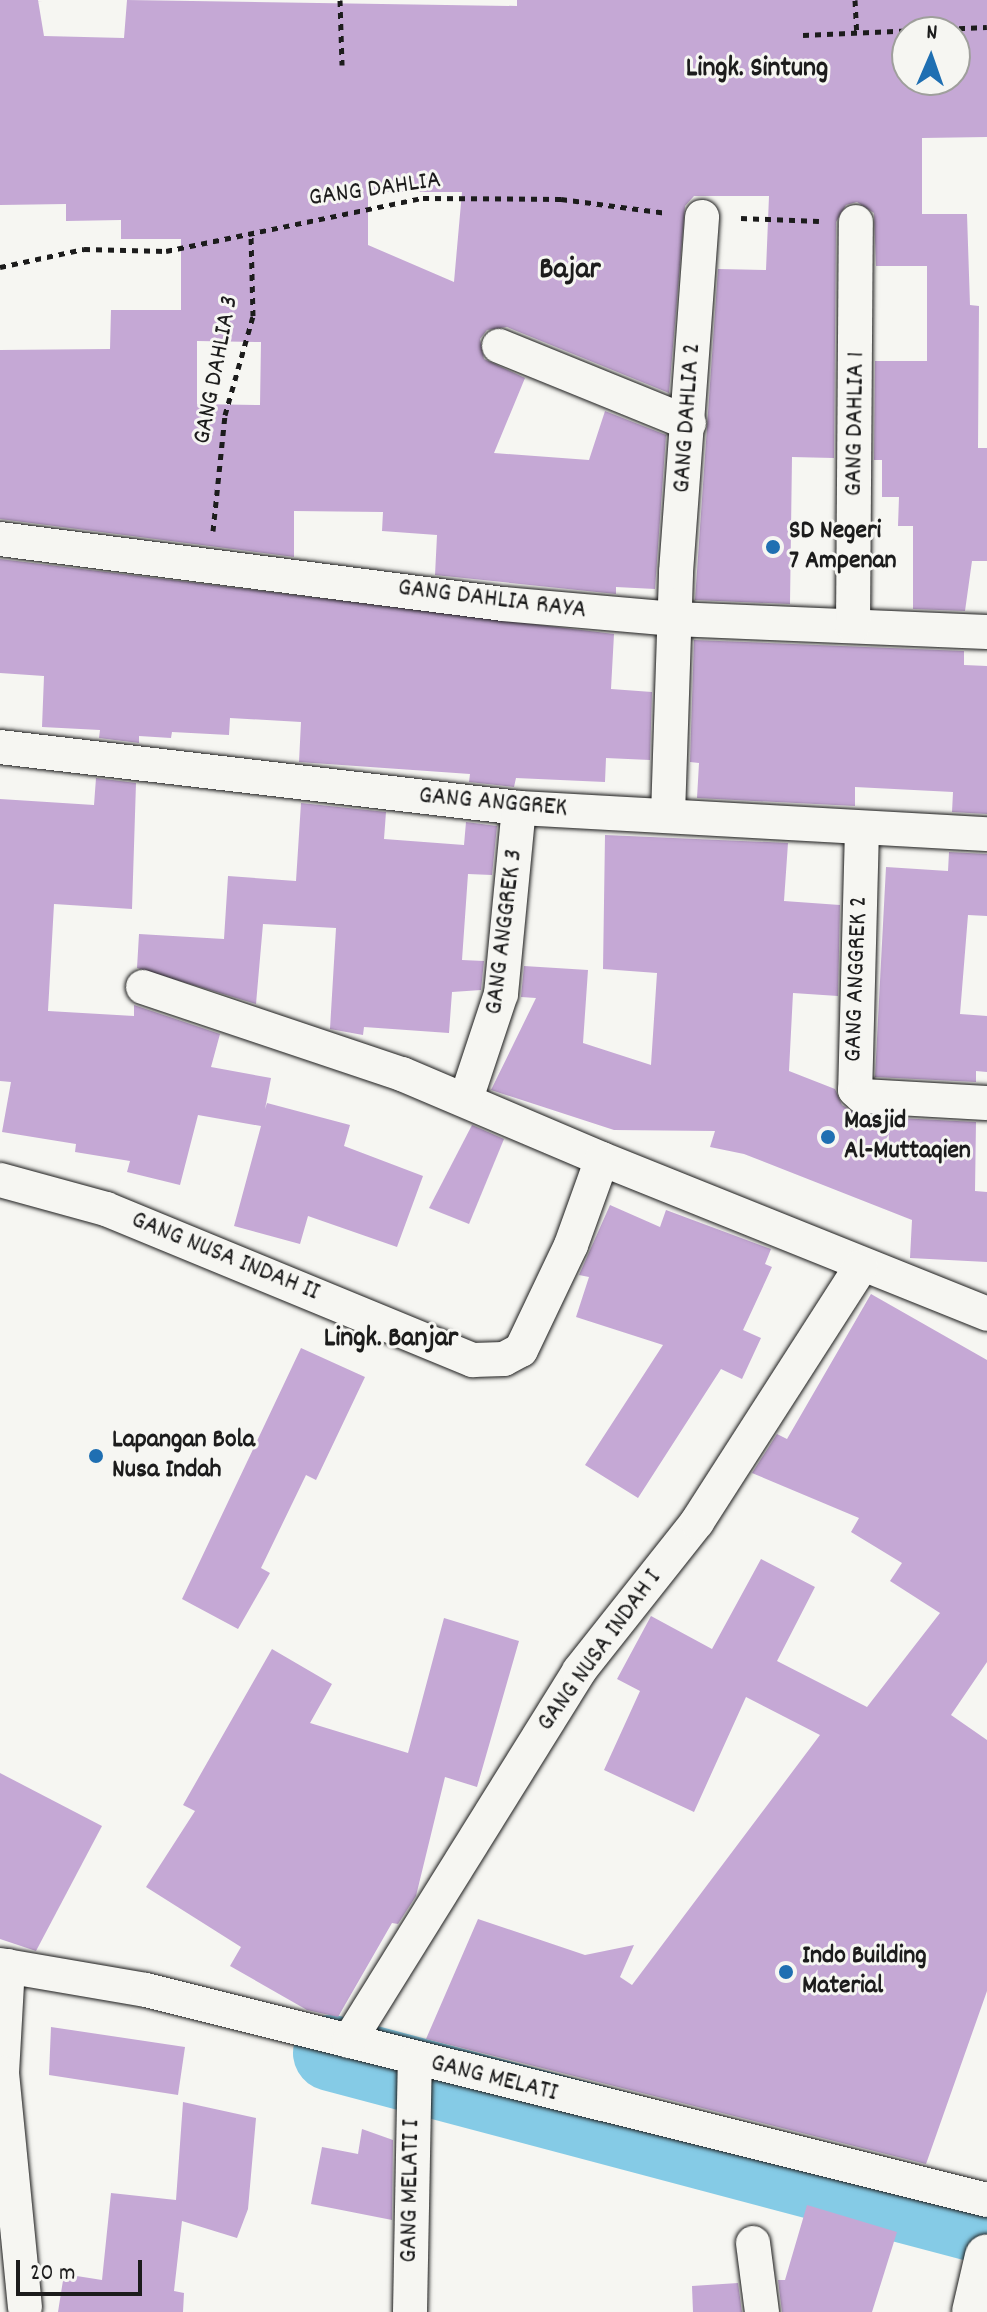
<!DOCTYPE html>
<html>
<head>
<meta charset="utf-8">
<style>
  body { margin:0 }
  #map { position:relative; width:987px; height:2312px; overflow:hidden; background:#f6f6f2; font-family:Dekko,sans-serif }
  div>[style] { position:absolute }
  .river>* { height:76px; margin:-38px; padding:0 38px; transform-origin:38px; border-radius:38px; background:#85cbe6 }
  .building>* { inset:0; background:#c5a8d5 }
  .path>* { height:5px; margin-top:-2.5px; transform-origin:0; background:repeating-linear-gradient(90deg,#1c1c1c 0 6px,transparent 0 12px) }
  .roads { filter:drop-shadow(0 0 2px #1c1c1c) drop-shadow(0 0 2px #1c1c1c) }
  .minor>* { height:34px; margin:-17px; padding:0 17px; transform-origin:17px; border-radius:17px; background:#f6f6f2 }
  .trunk>* { height:44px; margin:-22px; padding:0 22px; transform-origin:22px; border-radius:22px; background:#f6f6f2 }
  .dots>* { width:22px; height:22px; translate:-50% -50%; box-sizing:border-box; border:4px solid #f6f6f2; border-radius:50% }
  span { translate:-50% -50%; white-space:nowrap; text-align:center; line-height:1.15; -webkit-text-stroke:6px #f6f6f2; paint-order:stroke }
  .street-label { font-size:26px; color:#1c1c1c }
  .poi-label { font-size:26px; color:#1c1c1c; font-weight:700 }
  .left { translate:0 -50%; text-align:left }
  .neighbourhood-label { font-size:28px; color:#1c1c1c; font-weight:700 }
  .quarter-label { font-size:30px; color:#1c1c1c; font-weight:700 }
  .north { position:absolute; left:891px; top:16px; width:80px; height:80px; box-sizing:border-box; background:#f6f6f2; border:2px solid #9f9f9c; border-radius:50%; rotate:2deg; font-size:22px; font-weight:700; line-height:32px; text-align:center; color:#1c1c1c }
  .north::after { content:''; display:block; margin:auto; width:28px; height:36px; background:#1f6fb2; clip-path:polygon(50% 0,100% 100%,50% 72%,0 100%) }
  .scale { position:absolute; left:16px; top:2260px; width:126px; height:36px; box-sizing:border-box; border:4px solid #1c1c1c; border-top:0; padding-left:10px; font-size:24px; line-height:28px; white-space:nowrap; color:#1c1c1c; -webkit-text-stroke:6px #f6f6f2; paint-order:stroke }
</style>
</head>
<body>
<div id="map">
  <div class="river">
    <div style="left:331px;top:2053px;width:679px;rotate:14.86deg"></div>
  </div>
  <div class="building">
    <div style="clip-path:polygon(evenodd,0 0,38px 0,44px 36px,124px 38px,127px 0,517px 6px,517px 0,987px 0,987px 137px,922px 138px,922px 214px,967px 214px,970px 305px,979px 306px,978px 448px,987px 448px,987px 561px,972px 561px,965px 611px,913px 609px,913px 526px,898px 526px,899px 497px,882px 497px,882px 460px,874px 460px,875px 361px,927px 361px,927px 266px,876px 266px,874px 213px,857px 202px,846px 205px,836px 222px,834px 458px,792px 457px,790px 604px,695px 600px,718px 269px,766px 270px,769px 196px,694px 196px,685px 206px,669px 393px,507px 327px,487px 330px,480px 339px,484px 359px,525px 378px,494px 453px,589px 460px,605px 411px,666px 435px,655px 589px,616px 587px,616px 594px,435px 575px,437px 535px,382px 531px,383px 512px,294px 511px,294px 557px,0 519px,0 350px,110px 349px,111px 310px,181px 310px,181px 239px,121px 239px,121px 220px,66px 221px,66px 204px,0 205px,0 0,907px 32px,955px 32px,955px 80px,907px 80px,907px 32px,0 0,368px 192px,462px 192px,454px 282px,368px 245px,368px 192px,0 0,197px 341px,261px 342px,260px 405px,197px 404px,197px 341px)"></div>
    <div style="clip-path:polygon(0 559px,614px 634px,611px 689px,652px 692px,650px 760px,606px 758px,605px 782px,516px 778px,514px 787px,469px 782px,470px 774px,299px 762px,301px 722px,230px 718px,229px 735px,172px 732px,171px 738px,139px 736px,139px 743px,99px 738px,100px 730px,42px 727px,44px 676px,0 673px)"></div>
    <div style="clip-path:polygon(694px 640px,964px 651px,964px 665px,987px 666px,987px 814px,952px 812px,953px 792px,855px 787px,855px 806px,697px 798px,699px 763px,690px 762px)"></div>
    <div style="clip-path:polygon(96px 778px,136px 783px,132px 909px,54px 904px,48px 1011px,134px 1016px,134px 1005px,220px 1034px,211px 1067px,271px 1078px,265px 1109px,267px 1103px,350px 1125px,344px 1146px,423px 1176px,397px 1247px,308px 1216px,300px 1244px,234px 1226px,261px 1126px,198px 1115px,180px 1185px,127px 1172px,130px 1161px,75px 1152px,76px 1144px,2px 1132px,11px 1082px,0 1081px,0 799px,94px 805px)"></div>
    <div style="clip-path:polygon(301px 803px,386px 812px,384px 839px,464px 845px,466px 822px,497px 826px,492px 875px,468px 874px,462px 960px,484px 961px,481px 990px,452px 992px,449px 1033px,364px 1027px,363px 1035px,330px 1029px,336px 928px,263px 924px,256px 1004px,137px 968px,139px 934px,224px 939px,228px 876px,296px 881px)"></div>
    <div style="clip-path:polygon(605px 835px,788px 843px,784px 901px,840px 905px,838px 996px,793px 993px,789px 1071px,835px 1089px,842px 1105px,860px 1116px,976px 1122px,975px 1191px,987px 1192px,987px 1262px,910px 1258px,912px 1220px,744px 1154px,710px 1147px,715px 1131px,614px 1130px,491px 1090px,536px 998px,521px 997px,524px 966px,588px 970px,583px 1043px,651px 1065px,657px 973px,603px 969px)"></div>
    <div style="clip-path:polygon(949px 852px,987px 854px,987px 916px,968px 915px,960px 1014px,987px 1016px,987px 1072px,976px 1071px,976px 1082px,875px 1077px,886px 867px,948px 871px)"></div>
    <div style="clip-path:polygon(472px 1125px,504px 1139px,469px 1224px,429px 1208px)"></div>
    <div style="clip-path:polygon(610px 1205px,660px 1227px,666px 1210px,771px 1249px,765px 1264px,772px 1267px,743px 1330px,761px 1338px,742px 1379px,721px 1369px,638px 1498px,585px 1465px,663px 1345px,576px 1317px,589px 1277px,579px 1275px)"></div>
    <div style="clip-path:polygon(871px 1294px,987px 1360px,987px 1662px,951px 1715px,987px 1740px,987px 1991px,926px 2164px,426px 2039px,478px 1919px,585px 1955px,634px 1945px,620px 1977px,632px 1985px,820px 1735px,746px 1697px,694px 1812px,604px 1770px,640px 1691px,617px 1679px,651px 1616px,712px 1649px,761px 1559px,815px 1587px,777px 1661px,867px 1707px,940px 1613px,890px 1581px,902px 1563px,851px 1532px,859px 1518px,752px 1473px,777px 1434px,787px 1439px)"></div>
    <div style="clip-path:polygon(301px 1348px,365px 1377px,316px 1480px,306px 1475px,261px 1568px,270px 1573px,238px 1629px,182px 1599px)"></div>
    <div style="clip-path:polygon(444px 1618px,519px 1641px,477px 1787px,445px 1777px,416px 1896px,398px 1924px,392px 1923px,338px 2017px,307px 2010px,230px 1966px,241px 1947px,146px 1887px,195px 1811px,183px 1805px,272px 1649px,332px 1684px,310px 1723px,408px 1753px)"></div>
    <div style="clip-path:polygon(0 1773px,102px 1826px,36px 1951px,0 1939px)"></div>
    <div style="clip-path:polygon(51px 2027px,185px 2047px,178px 2095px,49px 2075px)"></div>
    <div style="clip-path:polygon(183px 2102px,256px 2118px,248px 2209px,237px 2238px,182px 2221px,174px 2291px,184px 2293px,183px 2312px,58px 2312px,64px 2274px,102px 2280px,111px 2193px,176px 2200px)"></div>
    <div style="clip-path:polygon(362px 2129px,393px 2140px,392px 2220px,311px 2204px,322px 2147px,358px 2154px)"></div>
    <div style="clip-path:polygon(807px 2205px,897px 2232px,872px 2312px,782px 2312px,778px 2280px,785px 2280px)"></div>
    <div style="clip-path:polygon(738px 2283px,742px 2312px,693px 2312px,692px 2286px)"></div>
  </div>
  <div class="path">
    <div style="left:340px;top:0;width:65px;rotate:88.2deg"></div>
    <div style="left:855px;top:0;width:33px;rotate:87deg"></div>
    <div style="left:803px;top:35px;width:184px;rotate:-2.5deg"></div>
    <div style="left:741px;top:218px;width:78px;rotate:2.2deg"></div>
    <div style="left:0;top:267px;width:86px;rotate:-12.1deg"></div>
    <div style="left:84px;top:249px;width:82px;rotate:1.4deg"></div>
    <div style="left:166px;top:251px;width:262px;rotate:-11.7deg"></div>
    <div style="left:423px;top:198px;width:138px;rotate:0.4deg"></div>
    <div style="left:561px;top:199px;width:107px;rotate:7.5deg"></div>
    <div style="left:213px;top:531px;width:117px;rotate:-84.1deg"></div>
    <div style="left:225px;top:415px;width:103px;rotate:-74.2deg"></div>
    <div style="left:253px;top:316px;width:84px;rotate:-91.4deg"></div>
  </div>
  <div class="roads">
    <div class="minor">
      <div style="left:499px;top:346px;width:205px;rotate:22.1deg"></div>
      <div style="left:0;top:539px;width:507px;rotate:7.36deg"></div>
      <div style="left:503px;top:604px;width:172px;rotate:5deg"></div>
      <div style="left:674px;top:619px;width:313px;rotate:2.4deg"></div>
      <div style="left:853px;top:626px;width:404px;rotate:-89.6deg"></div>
      <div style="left:0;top:747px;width:523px;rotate:6.7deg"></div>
      <div style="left:519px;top:808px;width:469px;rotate:3.2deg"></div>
      <div style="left:668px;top:815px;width:243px;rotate:-88.1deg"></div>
      <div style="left:676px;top:572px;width:356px;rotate:-85.8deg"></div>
      <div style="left:862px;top:829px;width:261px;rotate:91.5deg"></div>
      <div style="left:855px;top:1090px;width:9px;rotate:41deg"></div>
      <div style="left:862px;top:1096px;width:125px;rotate:3.2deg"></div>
      <div style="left:143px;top:987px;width:273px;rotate:18.6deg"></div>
      <div style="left:402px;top:1074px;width:217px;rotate:23deg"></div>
      <div style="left:466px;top:1099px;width:111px;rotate:-71.6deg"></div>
      <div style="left:501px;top:994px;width:187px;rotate:-84.5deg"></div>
      <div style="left:0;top:1180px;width:110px;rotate:15.3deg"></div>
      <div style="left:106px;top:1209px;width:397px;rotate:22.4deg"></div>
      <div style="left:473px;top:1360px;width:31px;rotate:-2deg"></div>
      <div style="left:504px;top:1359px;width:19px;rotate:-28deg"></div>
      <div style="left:521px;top:1350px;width:116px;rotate:-64.5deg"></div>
      <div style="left:571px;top:1245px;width:91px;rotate:-70.2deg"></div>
      <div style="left:602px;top:1159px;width:415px;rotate:21.9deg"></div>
      <div style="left:0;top:1965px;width:148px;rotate:9.7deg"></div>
      <div style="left:146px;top:1990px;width:867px;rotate:14.02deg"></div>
      <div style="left:8px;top:1966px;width:107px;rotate:93.2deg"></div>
      <div style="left:2px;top:2073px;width:235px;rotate:84.4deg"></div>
      <div style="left:349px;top:2041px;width:436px;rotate:-58.1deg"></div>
      <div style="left:579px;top:1671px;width:190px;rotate:-51.6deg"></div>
      <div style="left:697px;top:1522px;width:303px;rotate:-57.3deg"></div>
      <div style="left:753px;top:2243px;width:70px;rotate:82.6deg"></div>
      <div style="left:410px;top:2312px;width:252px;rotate:-88.9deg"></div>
    </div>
    <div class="trunk">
      <div style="left:974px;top:2312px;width:57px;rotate:-76.9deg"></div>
    </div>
  </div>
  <div class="dots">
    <div style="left:773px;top:547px;background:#1f6fb2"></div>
    <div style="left:828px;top:1137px;background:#1f6fb2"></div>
    <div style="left:96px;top:1456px;background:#1f6fb2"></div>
    <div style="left:786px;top:1972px;background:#1f6fb2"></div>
  </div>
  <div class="street-label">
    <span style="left:375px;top:190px;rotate:-8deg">GANG DAHLIA</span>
    <span style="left:217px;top:370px;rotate:-79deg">GANG DAHLIA 3</span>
    <span style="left:688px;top:418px;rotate:-86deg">GANG DAHLIA 2</span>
    <span style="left:856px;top:424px;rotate:-89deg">GANG DAHLIA 1</span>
    <span style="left:492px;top:600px;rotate:7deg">GANG DAHLIA RAYA</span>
    <span style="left:493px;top:803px;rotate:5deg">GANG ANGGREK</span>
    <span style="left:505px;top:932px;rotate:-83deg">GANG ANGGREK 3</span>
    <span style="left:857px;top:979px;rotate:-88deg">GANG ANGGREK 2</span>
    <span style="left:225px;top:1257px;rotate:22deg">GANG NUSA INDAH II</span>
    <span style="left:600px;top:1651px;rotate:-54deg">GANG NUSA INDAH I</span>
    <span style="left:494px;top:2079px;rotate:14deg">GANG MELATI</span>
    <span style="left:411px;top:2191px;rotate:-89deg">GANG MELATI I</span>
  </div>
  <div class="poi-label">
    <span class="left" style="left:789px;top:547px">SD Negeri<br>7 Ampenan</span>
    <span class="left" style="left:844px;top:1137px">Masjid<br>Al-Muttaqien</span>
    <span class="left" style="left:112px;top:1456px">Lapangan Bola<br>Nusa Indah</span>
    <span class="left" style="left:802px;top:1972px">Indo Building<br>Material</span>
  </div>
  <div class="neighbourhood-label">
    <span style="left:757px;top:70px">Lingk. Sintung</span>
    <span style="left:391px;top:1340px">Lingk. Banjar</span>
  </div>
  <div class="quarter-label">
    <span style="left:570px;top:272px">Bajar</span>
  </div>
  <div class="north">N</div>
  <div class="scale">20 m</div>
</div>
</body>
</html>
